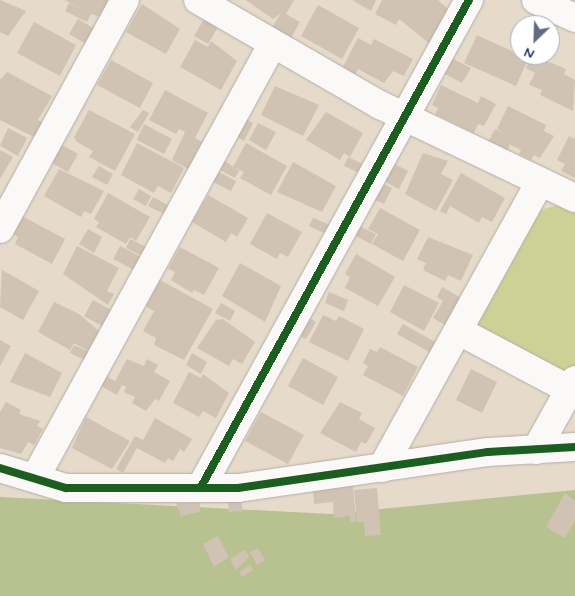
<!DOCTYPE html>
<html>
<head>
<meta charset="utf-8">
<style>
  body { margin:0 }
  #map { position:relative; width:575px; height:596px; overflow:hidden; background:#e6daca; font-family:Mynerve,sans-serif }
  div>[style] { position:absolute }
  .green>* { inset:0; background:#cdd196 }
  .forest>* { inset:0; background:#b8c190 }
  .building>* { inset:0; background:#d0c3b3 }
  .roads { filter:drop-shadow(0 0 1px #b3ada7) drop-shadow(0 0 1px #b3ada7) }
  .minor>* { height:28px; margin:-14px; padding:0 14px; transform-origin:14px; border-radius:14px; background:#fbf9f7 }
  .cycleway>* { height:8px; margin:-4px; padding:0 4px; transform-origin:4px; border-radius:4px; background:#1b5e20 }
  span { translate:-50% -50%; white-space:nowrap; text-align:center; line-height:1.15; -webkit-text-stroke:4px #fff; paint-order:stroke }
  .north { position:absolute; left:510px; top:15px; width:50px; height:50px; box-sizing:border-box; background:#fff; border:1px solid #a4acbf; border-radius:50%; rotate:204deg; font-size:14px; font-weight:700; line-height:20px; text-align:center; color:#1b2f5e }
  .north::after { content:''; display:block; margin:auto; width:18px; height:22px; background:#626b84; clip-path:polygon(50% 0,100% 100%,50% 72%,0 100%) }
</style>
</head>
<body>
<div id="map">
  <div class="green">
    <div style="clip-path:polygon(558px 205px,575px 212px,575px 366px,569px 376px,472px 331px,537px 211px)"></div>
  </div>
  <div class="forest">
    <div style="clip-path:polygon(575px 490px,575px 596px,0 596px,0 497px,330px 514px)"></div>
  </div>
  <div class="building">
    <div style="clip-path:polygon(0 0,26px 11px,8px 36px,0 32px)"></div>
    <div style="clip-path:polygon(65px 0,107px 0,109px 1px,100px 17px,91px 14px,87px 22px,65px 11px,69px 3px,81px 9px)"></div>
    <div style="clip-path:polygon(246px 0,294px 0,286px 14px,300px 22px,290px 40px,271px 29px,281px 13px,273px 19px)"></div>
    <div style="clip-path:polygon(352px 0,376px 0,371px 11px)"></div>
    <div style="clip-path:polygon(382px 0,438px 0,448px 9px,430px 44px,399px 19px,396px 25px,375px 14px)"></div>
    <div style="clip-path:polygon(142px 4px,180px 29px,166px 54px,126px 32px)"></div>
    <div style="clip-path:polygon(318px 5px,359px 28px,342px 59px,301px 36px)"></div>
    <div style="clip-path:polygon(78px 19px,95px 29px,86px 44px,69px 34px)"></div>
    <div style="clip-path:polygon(204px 19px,218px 27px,208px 44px,194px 36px)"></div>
    <div style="clip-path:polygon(34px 22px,76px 45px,60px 76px,17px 53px)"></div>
    <div style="clip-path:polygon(477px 35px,514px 52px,520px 39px,520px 55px,530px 55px,516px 86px,464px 63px)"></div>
    <div style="clip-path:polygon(358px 38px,371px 45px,374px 39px,413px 59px,404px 76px,393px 71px,384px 83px,358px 69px,355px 74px,343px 67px)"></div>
    <div style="clip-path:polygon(195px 40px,208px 47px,211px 41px,237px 61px,221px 90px,180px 67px)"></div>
    <div style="clip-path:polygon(532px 55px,566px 69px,564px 74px,575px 80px,573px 111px,540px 95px,542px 90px,529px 85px,535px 73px,526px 68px)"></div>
    <div style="clip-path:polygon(453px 59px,471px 68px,462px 83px,445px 74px)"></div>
    <div style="clip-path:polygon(111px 60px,153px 83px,140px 108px,97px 85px)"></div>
    <div style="clip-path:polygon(7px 72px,52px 96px,38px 120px,44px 123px,36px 138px,0 120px,0 80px)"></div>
    <div style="clip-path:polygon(441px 85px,478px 103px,481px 96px,496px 104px,484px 126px,478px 124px,474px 133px,435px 114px,438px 108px,432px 105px)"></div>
    <div style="clip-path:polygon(275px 86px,319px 105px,303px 136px,261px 115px)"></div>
    <div style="clip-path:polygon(165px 90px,208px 113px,195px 138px,202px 142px,197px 151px,189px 148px,197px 152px,188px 169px,172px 160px,185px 132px,179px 129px,176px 134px,149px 120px)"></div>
    <div style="clip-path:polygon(508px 106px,546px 125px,544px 131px,554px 136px,540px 158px,534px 155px,531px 160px,519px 154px,521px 150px,505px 142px,510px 145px,507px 151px,488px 142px,495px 129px,506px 134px,497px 129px)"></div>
    <div style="clip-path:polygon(89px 110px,135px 134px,115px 171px,89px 157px,93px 151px,77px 142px,74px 137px)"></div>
    <div style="clip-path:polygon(143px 110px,149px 113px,138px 132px,130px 127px)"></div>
    <div style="clip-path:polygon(326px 112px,363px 133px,350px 157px,344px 153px,340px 160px,306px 140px)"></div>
    <div style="clip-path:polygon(246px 119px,253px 123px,244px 141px,237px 137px)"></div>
    <div style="clip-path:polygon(258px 123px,276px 132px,266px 150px,249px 140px)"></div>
    <div style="clip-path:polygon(144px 124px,172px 139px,164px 154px,137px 140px)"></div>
    <div style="clip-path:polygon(8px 128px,27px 138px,18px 156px,0 146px)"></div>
    <div style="clip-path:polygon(569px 136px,575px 139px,575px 178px,561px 171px,565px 164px,557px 160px)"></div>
    <div style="clip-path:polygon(137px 143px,184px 168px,171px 193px,158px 186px,154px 193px,121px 175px)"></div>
    <div style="clip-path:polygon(246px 143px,287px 166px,271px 195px,240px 178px,244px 172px,233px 167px)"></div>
    <div style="clip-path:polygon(62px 145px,78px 154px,68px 172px,52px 163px)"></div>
    <div style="clip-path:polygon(0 150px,13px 157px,0 179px)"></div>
    <div style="clip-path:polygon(423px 153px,448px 161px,441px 174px,453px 180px,436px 211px,405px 194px)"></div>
    <div style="clip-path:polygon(348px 157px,363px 164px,359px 173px,344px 166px)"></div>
    <div style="clip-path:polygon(225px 161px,239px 171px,235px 178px,220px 170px)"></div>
    <div style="clip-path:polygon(293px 162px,336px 186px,322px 212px,277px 192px)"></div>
    <div style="clip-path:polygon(393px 163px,408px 171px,399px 189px,384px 181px)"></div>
    <div style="clip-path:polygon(99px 166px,113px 174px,107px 185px,92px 177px)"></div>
    <div style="clip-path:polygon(59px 169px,104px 191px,91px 214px,84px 211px,81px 217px,44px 196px)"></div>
    <div style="clip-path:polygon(219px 172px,236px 181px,231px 191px,213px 182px)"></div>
    <div style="clip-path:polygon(461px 173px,505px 198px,492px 222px,482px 217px,479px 223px,450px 206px,446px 214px,440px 211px)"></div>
    <div style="clip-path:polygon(383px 184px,392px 188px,384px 204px,375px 200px)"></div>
    <div style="clip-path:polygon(139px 189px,151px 196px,146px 206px,133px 199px)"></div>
    <div style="clip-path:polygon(108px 193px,150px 217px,136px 241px,130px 237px,126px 244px,96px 227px,99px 222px,94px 219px)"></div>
    <div style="clip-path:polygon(208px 195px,248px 218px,237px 237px,231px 233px,226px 242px,192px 222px)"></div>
    <div style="clip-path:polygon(153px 197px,169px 206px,164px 214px,148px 206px)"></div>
    <div style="clip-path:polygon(380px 208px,420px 230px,403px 261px,372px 244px,378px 234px,368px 229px)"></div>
    <div style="clip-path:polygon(267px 213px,302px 232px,288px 257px,280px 253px,277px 259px,250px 244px)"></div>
    <div style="clip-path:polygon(22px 216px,65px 239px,52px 264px,15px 244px,18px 237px,13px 234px)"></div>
    <div style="clip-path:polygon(313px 218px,330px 225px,326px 234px,309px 226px)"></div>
    <div style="clip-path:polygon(359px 226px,376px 234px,371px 244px,354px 235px)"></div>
    <div style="clip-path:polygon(88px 229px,102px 237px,94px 253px,79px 244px)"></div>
    <div style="clip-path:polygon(428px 237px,473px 255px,461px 281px,448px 275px,445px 281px,423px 270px,426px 263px,417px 259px)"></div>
    <div style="clip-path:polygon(130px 239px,146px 247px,142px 256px,126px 248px)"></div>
    <div style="clip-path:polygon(77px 246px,119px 268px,107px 291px,114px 294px,108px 305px,63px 274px)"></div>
    <div style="clip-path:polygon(120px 246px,141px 257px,134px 270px,113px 259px)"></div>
    <div style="clip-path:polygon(180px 247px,219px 268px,204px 295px,194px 290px,192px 293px,171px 280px,175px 272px,168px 269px)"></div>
    <div style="clip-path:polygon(356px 254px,395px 277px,378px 306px,345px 288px,350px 277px,345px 274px)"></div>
    <div style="clip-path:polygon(240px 263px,281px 286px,265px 322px,222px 296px)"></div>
    <div style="clip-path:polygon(2px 270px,39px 291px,23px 320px,0 307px)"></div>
    <div style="clip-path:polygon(160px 280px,213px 309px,184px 360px,154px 345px,156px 338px,143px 331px,154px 311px,145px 306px)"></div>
    <div style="clip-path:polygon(404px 285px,439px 303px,424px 331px,390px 312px)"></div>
    <div style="clip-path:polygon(442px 287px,463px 299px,445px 325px,433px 318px,443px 301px,437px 297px)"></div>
    <div style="clip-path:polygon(329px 292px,348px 300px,344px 311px,325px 303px)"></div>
    <div style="clip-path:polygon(93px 300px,111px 310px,102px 326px,84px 316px)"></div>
    <div style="clip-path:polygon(54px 302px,79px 314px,99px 331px,88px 351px,74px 343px,70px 350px,38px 332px)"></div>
    <div style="clip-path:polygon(221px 303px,235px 311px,230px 321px,215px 313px)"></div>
    <div style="clip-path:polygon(323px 315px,336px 321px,339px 316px,364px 329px,348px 361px,309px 342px)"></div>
    <div style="clip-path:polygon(309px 318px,316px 322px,306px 339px,299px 336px)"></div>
    <div style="clip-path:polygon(223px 319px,255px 342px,242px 364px,233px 359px,229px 366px,197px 348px,216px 320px)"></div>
    <div style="clip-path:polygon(403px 324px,437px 343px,431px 353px,397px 334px)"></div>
    <div style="clip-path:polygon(0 340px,11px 346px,0 366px)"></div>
    <div style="clip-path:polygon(74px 345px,89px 352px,85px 360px,70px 353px)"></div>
    <div style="clip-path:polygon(380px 347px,418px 367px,403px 396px,363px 375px,368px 366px,363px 363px,370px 349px,377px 352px)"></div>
    <div style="clip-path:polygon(25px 353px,62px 373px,50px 397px,10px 382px)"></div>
    <div style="clip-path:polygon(192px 353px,207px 362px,201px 374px,186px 365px)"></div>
    <div style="clip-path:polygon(303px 358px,338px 377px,323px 405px,288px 386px)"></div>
    <div style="clip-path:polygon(127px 359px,144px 366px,147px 359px,158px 365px,154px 372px,170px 381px,159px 401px,155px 399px,146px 411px,132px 403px,135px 397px,124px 392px,126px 387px,122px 385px,117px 395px,101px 386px,106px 376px,115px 381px)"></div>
    <div style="clip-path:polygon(471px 369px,497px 382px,482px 413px,456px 400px)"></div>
    <div style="clip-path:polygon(189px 372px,201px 378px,203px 374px,229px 393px,216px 418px,203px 411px,199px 417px,173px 403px)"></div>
    <div style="clip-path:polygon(6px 402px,21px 410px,19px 414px,40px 421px,37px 426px,43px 429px,34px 445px,28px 442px,21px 454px,0 448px,0 412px)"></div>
    <div style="clip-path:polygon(340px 402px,362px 413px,359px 419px,375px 428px,366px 444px,361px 442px,356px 452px,320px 433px)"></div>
    <div style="clip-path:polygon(261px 412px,304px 435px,288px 464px,245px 441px)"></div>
    <div style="clip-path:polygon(86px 417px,130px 441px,112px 469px,72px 448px)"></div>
    <div style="clip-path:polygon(155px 418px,192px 439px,184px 452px,180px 449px,173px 461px,168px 458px,165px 463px,137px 448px,123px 473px,116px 469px,135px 436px,143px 440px)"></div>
    <div style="clip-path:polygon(353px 486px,356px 522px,350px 523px,350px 516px,334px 518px,333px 502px,314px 504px,313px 490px)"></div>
    <div style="clip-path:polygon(377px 488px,381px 535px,365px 536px,364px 522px,357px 522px,354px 490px)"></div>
    <div style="clip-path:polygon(565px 493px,575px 501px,575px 521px,565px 538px,546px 527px)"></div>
    <div style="clip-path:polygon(241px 499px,243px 511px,229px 512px,228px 501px)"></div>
    <div style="clip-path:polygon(176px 503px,200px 503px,200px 512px,181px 516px)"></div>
    <div style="clip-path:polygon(218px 536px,229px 557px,214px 567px,203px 544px)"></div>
    <div style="clip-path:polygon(258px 548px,265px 560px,257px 565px,250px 552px)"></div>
    <div style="clip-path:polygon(245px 550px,249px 557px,236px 570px,230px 559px)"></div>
    <div style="clip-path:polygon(250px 565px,253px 570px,242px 577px,239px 572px)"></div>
  </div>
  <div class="roads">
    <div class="minor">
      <div style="left:198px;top:0;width:210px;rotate:30deg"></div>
      <div style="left:380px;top:105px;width:216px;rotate:25.5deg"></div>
      <div style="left:536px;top:0;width:43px;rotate:24.8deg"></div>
      <div style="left:0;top:229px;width:261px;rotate:-61.4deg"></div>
      <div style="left:459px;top:331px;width:126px;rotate:28deg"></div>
      <div style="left:536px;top:450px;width:80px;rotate:-60.9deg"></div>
      <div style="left:0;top:468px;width:69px;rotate:16.9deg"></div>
      <div style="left:66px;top:488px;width:172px"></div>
      <div style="left:238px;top:488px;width:253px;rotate:-8.2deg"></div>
      <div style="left:488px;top:452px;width:87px;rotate:-3.3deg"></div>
      <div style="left:382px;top:468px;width:327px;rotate:-61.1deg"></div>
      <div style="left:35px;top:478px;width:495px;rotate:-61.3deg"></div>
      <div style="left:201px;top:487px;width:556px;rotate:-61.18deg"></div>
    </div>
  </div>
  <div class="cycleway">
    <div style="left:0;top:468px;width:69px;rotate:16.9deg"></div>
    <div style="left:66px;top:488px;width:172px"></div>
    <div style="left:238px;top:488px;width:253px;rotate:-8.2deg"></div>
    <div style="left:488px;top:452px;width:87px;rotate:-3.3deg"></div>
    <div style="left:201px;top:487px;width:556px;rotate:-61.18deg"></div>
  </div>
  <div class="north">N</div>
</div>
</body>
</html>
